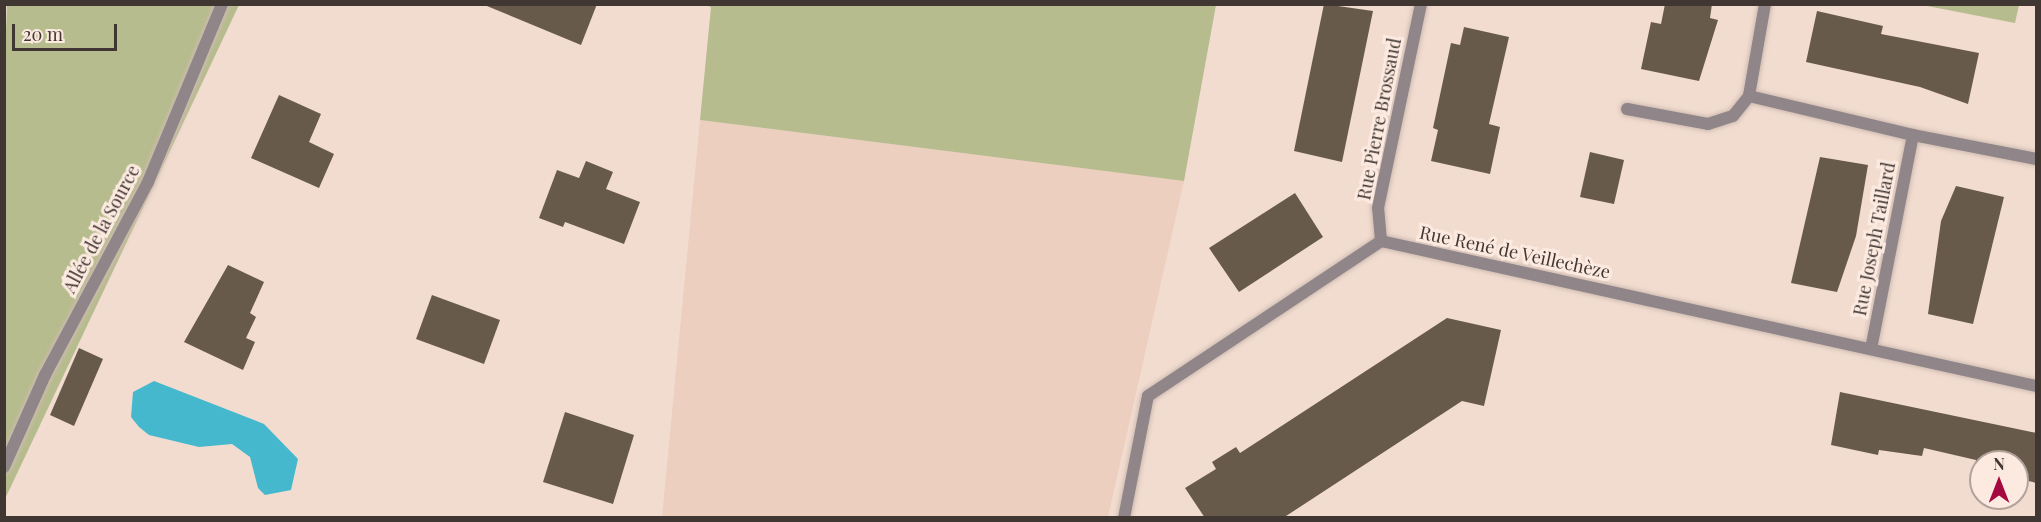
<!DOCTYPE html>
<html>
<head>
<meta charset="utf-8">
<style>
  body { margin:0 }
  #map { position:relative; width:2041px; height:522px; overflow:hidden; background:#f2dcd0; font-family:"Playfair Display",serif }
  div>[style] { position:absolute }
  .built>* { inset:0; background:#eccfbf }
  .green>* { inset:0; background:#b6bc8d }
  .water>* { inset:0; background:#46b8ce }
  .building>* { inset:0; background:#675a4b }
  .roads { filter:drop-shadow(0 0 2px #cebbb1) drop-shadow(0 0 2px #cebbb1) }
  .street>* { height:12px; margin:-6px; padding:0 6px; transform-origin:6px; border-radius:6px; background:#908588 }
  span { translate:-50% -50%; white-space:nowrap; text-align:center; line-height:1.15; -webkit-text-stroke:6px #fceae0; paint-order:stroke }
  .street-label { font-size:18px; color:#403733 }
  .frame { position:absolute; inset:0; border:6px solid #403733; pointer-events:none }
  .north { position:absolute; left:1969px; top:450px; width:60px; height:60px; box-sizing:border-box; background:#fceae0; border:2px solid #b1a29b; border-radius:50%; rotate:0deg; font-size:16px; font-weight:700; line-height:24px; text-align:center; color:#403733 }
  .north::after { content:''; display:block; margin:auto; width:21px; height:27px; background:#a4083e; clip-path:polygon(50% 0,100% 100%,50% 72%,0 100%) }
  .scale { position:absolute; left:12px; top:24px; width:105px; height:27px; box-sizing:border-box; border:3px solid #403733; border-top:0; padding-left:8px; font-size:18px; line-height:21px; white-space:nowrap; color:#403733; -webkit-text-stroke:4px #fceae0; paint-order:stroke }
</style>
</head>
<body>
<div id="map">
  <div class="built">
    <div style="clip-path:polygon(700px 120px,1184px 181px,1108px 517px,662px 517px)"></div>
  </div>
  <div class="green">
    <div style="clip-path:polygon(7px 5px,239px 5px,5px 499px,4px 79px)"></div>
    <div style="clip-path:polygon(705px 5px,1216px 5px,1184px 181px,700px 120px,711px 7px)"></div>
    <div style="clip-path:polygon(1922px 5px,2019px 5px,2015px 23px)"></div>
  </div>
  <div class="water">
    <div style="clip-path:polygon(154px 381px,264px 424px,298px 459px,291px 490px,265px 495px,258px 488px,250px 457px,232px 444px,199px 447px,149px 435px,139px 427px,131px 417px,133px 392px)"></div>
  </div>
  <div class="building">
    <div style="clip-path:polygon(482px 4px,597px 4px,581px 45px)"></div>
    <div style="clip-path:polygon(1324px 4px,1373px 11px,1342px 162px,1294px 151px)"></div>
    <div style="clip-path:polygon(1665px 4px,1712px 4px,1710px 18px,1718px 20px,1699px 81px,1641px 69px,1651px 22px,1661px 24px)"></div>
    <div style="clip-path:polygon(1817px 11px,1883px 26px,1881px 34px,1979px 53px,1968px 104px,1920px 87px,1806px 62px)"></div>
    <div style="clip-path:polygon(1464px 27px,1509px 37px,1489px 124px,1500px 127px,1490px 174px,1431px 161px,1438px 130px,1433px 128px,1451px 43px,1460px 45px)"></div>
    <div style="clip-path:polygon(279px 95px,321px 114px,309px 142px,334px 154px,319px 188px,251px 158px)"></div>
    <div style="clip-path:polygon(1590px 152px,1624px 160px,1614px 204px,1580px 197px)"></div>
    <div style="clip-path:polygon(1820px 157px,1868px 165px,1856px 236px,1837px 292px,1791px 283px)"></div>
    <div style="clip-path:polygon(586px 161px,613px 172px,606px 189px,640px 202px,624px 244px,565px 222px,563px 227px,539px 218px,557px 170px,579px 178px)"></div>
    <div style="clip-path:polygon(1956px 186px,2004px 197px,1973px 324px,1928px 314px,1941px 221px)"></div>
    <div style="clip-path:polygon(1295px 193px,1323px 237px,1239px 292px,1209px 248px)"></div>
    <div style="clip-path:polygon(228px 265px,264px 282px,250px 313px,256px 317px,246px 338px,255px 342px,243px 370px,184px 342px)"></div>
    <div style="clip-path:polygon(432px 295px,500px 320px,484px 364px,416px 339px)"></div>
    <div style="clip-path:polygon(1447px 318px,1501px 330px,1484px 406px,1462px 401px,1283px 518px,1205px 518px,1185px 488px,1216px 469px,1212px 462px,1236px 447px,1240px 453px)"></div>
    <div style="clip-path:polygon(79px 348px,103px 359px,74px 426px,50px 415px)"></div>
    <div style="clip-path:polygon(1840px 392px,2037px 433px,2037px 483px,2019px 479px,2017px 489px,2017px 462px,1981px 462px,1981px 482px,1973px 480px,1976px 460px,1924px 448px,1922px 456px,1879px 450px,1878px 455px,1831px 445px)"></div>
    <div style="clip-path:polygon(565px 412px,634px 435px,613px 504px,543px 482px)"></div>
  </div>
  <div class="roads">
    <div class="street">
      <div style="left:1765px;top:4px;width:93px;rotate:99.9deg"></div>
      <div style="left:1749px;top:96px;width:169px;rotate:13.4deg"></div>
      <div style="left:1627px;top:109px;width:82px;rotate:10.5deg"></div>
      <div style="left:1708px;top:124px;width:26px;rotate:-18deg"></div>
      <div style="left:1733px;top:116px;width:26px;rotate:-51deg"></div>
      <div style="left:1381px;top:241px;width:33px;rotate:-95deg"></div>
      <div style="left:1378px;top:208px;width:208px;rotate:-78.1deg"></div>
      <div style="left:1871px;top:349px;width:218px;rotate:-78.9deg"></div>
      <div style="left:1913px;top:135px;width:125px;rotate:11deg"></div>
      <div style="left:4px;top:467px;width:101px;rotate:-66deg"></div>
      <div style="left:45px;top:375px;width:219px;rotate:-61.9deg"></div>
      <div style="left:148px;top:182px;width:193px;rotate:-67.4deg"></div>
      <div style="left:1124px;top:518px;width:124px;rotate:-78.9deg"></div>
      <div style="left:1148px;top:396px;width:280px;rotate:-33.6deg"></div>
      <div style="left:1381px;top:241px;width:671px;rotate:12.48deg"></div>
    </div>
  </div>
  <div class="street-label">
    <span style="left:1379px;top:119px;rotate:-79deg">Rue Pierre Brossaud</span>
    <span style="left:101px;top:229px;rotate:-62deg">Allée de la Source</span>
    <span style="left:1874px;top:239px;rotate:-79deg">Rue Joseph Taillard</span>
    <span style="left:1515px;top:252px;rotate:12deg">Rue René de Veillechèze</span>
  </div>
  <div class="frame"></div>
  <div class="north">N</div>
  <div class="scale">20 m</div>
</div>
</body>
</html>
